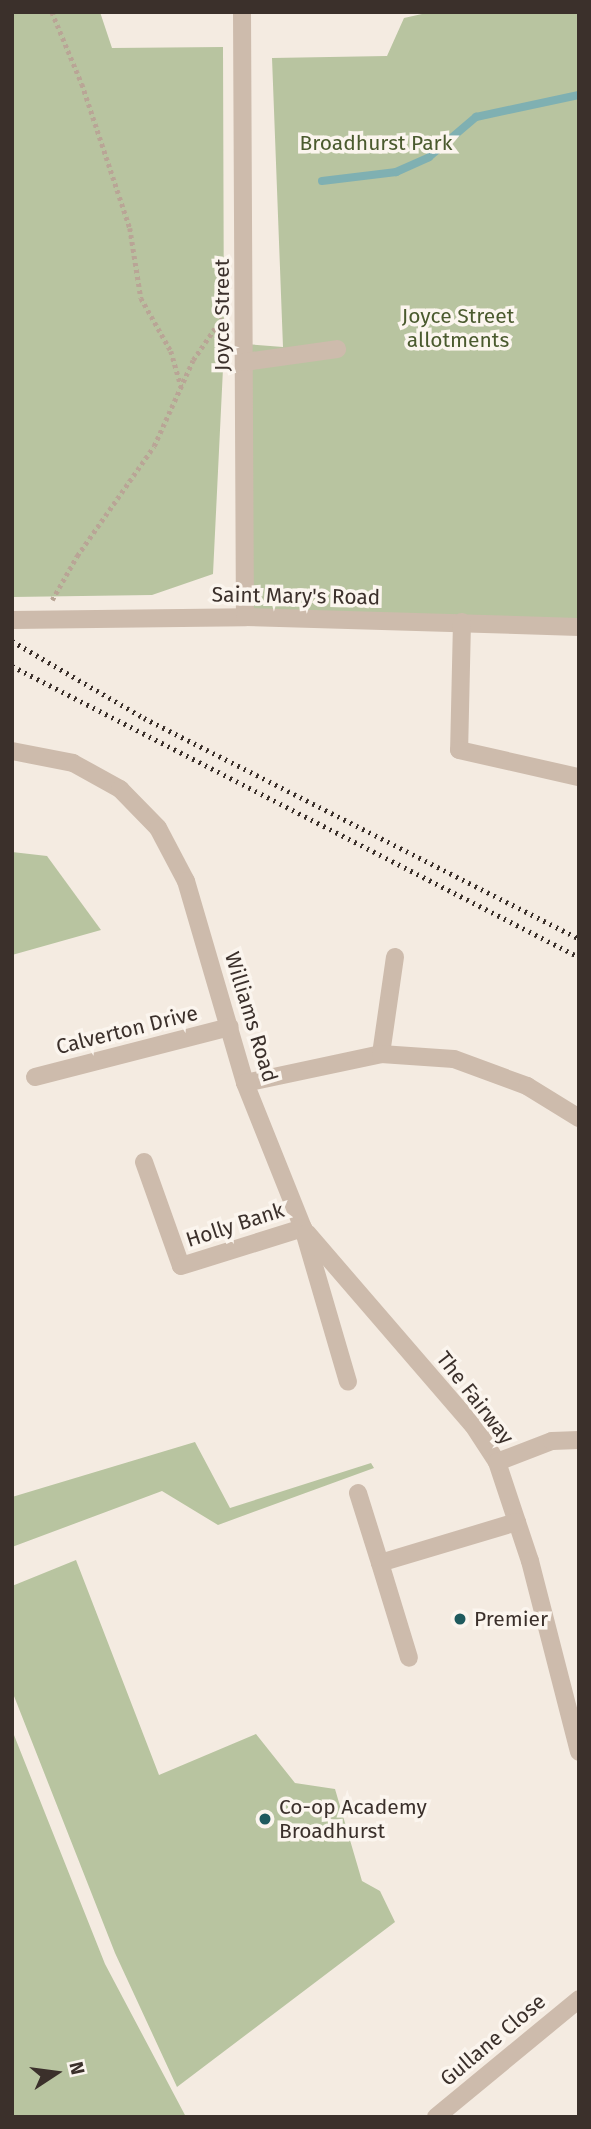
<!DOCTYPE html>
<html>
<head>
<meta charset="utf-8">
<style>
  body { margin:0 }
  #map { position:relative; width:591px; height:2129px; overflow:hidden; background:#f4ebe1; font-family:"Fira Sans",sans-serif }
  div>[style] { position:absolute }
  .green>* { inset:0; background:#b8c4a0 }
  .stream>* { height:8px; margin:-4px; padding:0 4px; transform-origin:4px; border-radius:4px; background:#7fb0b2 }
  .path>* { height:4.5px; margin-top:-2.25px; transform-origin:0; background:repeating-linear-gradient(90deg,#b9a596 0 3.5px,transparent 0 7px) }
  .minor>* { height:18px; margin:-9px; padding:0 9px; transform-origin:9px; border-radius:9px; background:#cdbbac }
  .rail>* { height:5px; margin-top:-2.5px; transform-origin:0; background:repeating-linear-gradient(90deg,#3b302b 0 2px,transparent 0 7px) }
  .dots>* { width:19px; height:19px; translate:-50% -50%; box-sizing:border-box; border:4px solid #fbf5ee; border-radius:50% }
  span { translate:-50% -50%; white-space:nowrap; text-align:center; line-height:1.15; -webkit-text-stroke:7px #fbf5ee; paint-order:stroke }
  .park-label { font-size:21px; color:#4a5a2e }
  .street-label { font-size:21px; color:#3b302b }
  .poi-label { font-size:21px; color:#3b302b }
  .left { translate:0 -50%; text-align:left }
  .frame { position:absolute; inset:0; border:14px solid #3b302b; pointer-events:none }
  .north { position:absolute; left:21px; top:2038px; width:70px; height:70px; -webkit-text-stroke:5px #fbf5ee; paint-order:stroke; rotate:77deg; font-size:19px; font-weight:700; line-height:28px; text-align:center; color:#3b302b }
  .north::after { content:''; display:block; margin:auto; width:24px; height:32px; background:#3b302b; clip-path:polygon(50% 0,100% 100%,50% 72%,0 100%) }
</style>
</head>
<body>
<div id="map">
  <div class="green">
    <div style="clip-path:polygon(12px 12px,100px 12px,112px 48px,223px 47px,224px 348px,213px 574px,152px 595px,12px 597px)"></div>
    <div style="clip-path:polygon(431px 12px,579px 12px,579px 627px,245px 617px,245px 344px,283px 347px,272px 58px,387px 56px,404px 18px)"></div>
    <div style="clip-path:polygon(12px 852px,47px 856px,101px 930px,12px 955px)"></div>
    <div style="clip-path:polygon(195px 1442px,230px 1508px,371px 1463px,374px 1468px,218px 1525px,162px 1491px,12px 1547px,12px 1497px)"></div>
    <div style="clip-path:polygon(76px 1560px,159px 1775px,256px 1734px,295px 1783px,335px 1789px,362px 1881px,380px 1891px,395px 1922px,177px 2087px,115px 1953px,12px 1691px,12px 1586px)"></div>
    <div style="clip-path:polygon(12px 1730px,105px 1964px,186px 2117px,12px 2117px)"></div>
  </div>
  <div class="stream">
    <div style="left:322px;top:181px;width:75px;rotate:-6.9deg"></div>
    <div style="left:396px;top:172px;width:36px;rotate:-24deg"></div>
    <div style="left:429px;top:157px;width:62px;rotate:-40.4deg"></div>
    <div style="left:476px;top:117px;width:105px;rotate:-12.1deg"></div>
  </div>
  <div class="path">
    <div style="left:52px;top:12px;width:78px;rotate:67.4deg"></div>
    <div style="left:82px;top:84px;width:152px;rotate:71.6deg"></div>
    <div style="left:130px;top:228px;width:71px;rotate:81.1deg"></div>
    <div style="left:141px;top:298px;width:61px;rotate:60.5deg"></div>
    <div style="left:171px;top:351px;width:37px;rotate:74deg"></div>
    <div style="left:52px;top:600px;width:51px;rotate:-60.4deg"></div>
    <div style="left:77px;top:556px;width:134px;rotate:-55deg"></div>
    <div style="left:154px;top:446px;width:94px;rotate:-65.6deg"></div>
    <div style="left:193px;top:360px;width:51px;rotate:-55.4deg"></div>
  </div>
  <div class="minor">
    <div style="left:242px;top:12px;width:605px;rotate:89.72deg"></div>
    <div style="left:245px;top:362px;width:93px;rotate:-8deg"></div>
    <div style="left:12px;top:620px;width:233px;rotate:-0.7deg"></div>
    <div style="left:245px;top:617px;width:334px;rotate:1.7deg"></div>
    <div style="left:462px;top:622px;width:128px;rotate:91.3deg"></div>
    <div style="left:459px;top:750px;width:122px;rotate:12.8deg"></div>
    <div style="left:12px;top:751px;width:62px;rotate:11.1deg"></div>
    <div style="left:73px;top:763px;width:54px;rotate:29deg"></div>
    <div style="left:120px;top:789px;width:54px;rotate:45.7deg"></div>
    <div style="left:158px;top:828px;width:60px;rotate:62.2deg"></div>
    <div style="left:186px;top:881px;width:210px;rotate:73.7deg"></div>
    <div style="left:245px;top:1083px;width:156px;rotate:68.2deg"></div>
    <div style="left:303px;top:1228px;width:160px;rotate:73.7deg"></div>
    <div style="left:381px;top:1054px;width:98px;rotate:-81.8deg"></div>
    <div style="left:35px;top:1077px;width:201px;rotate:-14.4deg"></div>
    <div style="left:245px;top:1083px;width:139px;rotate:-12deg"></div>
    <div style="left:381px;top:1054px;width:73px;rotate:3.9deg"></div>
    <div style="left:454px;top:1059px;width:78px;rotate:20.3deg"></div>
    <div style="left:527px;top:1086px;width:61px;rotate:31.6deg"></div>
    <div style="left:144px;top:1162px;width:110px;rotate:70.4deg"></div>
    <div style="left:181px;top:1266px;width:128px;rotate:-17.3deg"></div>
    <div style="left:307px;top:1233px;width:254px;rotate:49.2deg"></div>
    <div style="left:473px;top:1425px;width:44px;rotate:57deg"></div>
    <div style="left:497px;top:1462px;width:104px;rotate:71.6deg"></div>
    <div style="left:530px;top:1561px;width:197px;rotate:75.6deg"></div>
    <div style="left:497px;top:1462px;width:59px;rotate:-20.9deg"></div>
    <div style="left:552px;top:1441px;width:27px;rotate:-2deg"></div>
    <div style="left:358px;top:1493px;width:73px;rotate:72.6deg"></div>
    <div style="left:380px;top:1563px;width:143px;rotate:-16.7deg"></div>
    <div style="left:380px;top:1563px;width:99px;rotate:73deg"></div>
    <div style="left:436px;top:2117px;width:185px;rotate:-39.5deg"></div>
  </div>
  <div class="rail">
    <div style="left:12px;top:641px;width:153px;rotate:30.3deg"></div>
    <div style="left:144px;top:718px;width:488px;rotate:26.9deg"></div>
    <div style="left:12px;top:666px;width:637px;rotate:27.17deg"></div>
  </div>
  <div class="dots">
    <div style="left:460px;top:1619px;background:#1f5a5e"></div>
    <div style="left:265px;top:1819px;background:#1f5a5e"></div>
  </div>
  <div class="park-label">
    <span style="left:376px;top:143px">Broadhurst Park</span>
    <span style="left:458px;top:328px">Joyce Street<br>allotments</span>
  </div>
  <div class="street-label">
    <span style="left:222px;top:315px;rotate:-90deg">Joyce Street</span>
    <span style="left:296px;top:596px;rotate:1deg">Saint Mary's Road</span>
    <span style="left:251px;top:1017px;rotate:73deg">Williams Road</span>
    <span style="left:127px;top:1030px;rotate:-14deg">Calverton Drive</span>
    <span style="left:235px;top:1225px;rotate:-18deg">Holly Bank</span>
    <span style="left:475px;top:1398px;rotate:52deg">The Fairway</span>
    <span style="left:493px;top:2040px;rotate:-40deg">Gullane Close</span>
  </div>
  <div class="poi-label">
    <span class="left" style="left:474px;top:1619px">Premier</span>
    <span class="left" style="left:279px;top:1819px">Co-op Academy<br>Broadhurst</span>
  </div>
  <div class="frame"></div>
  <div class="north">N</div>
</div>
</body>
</html>
